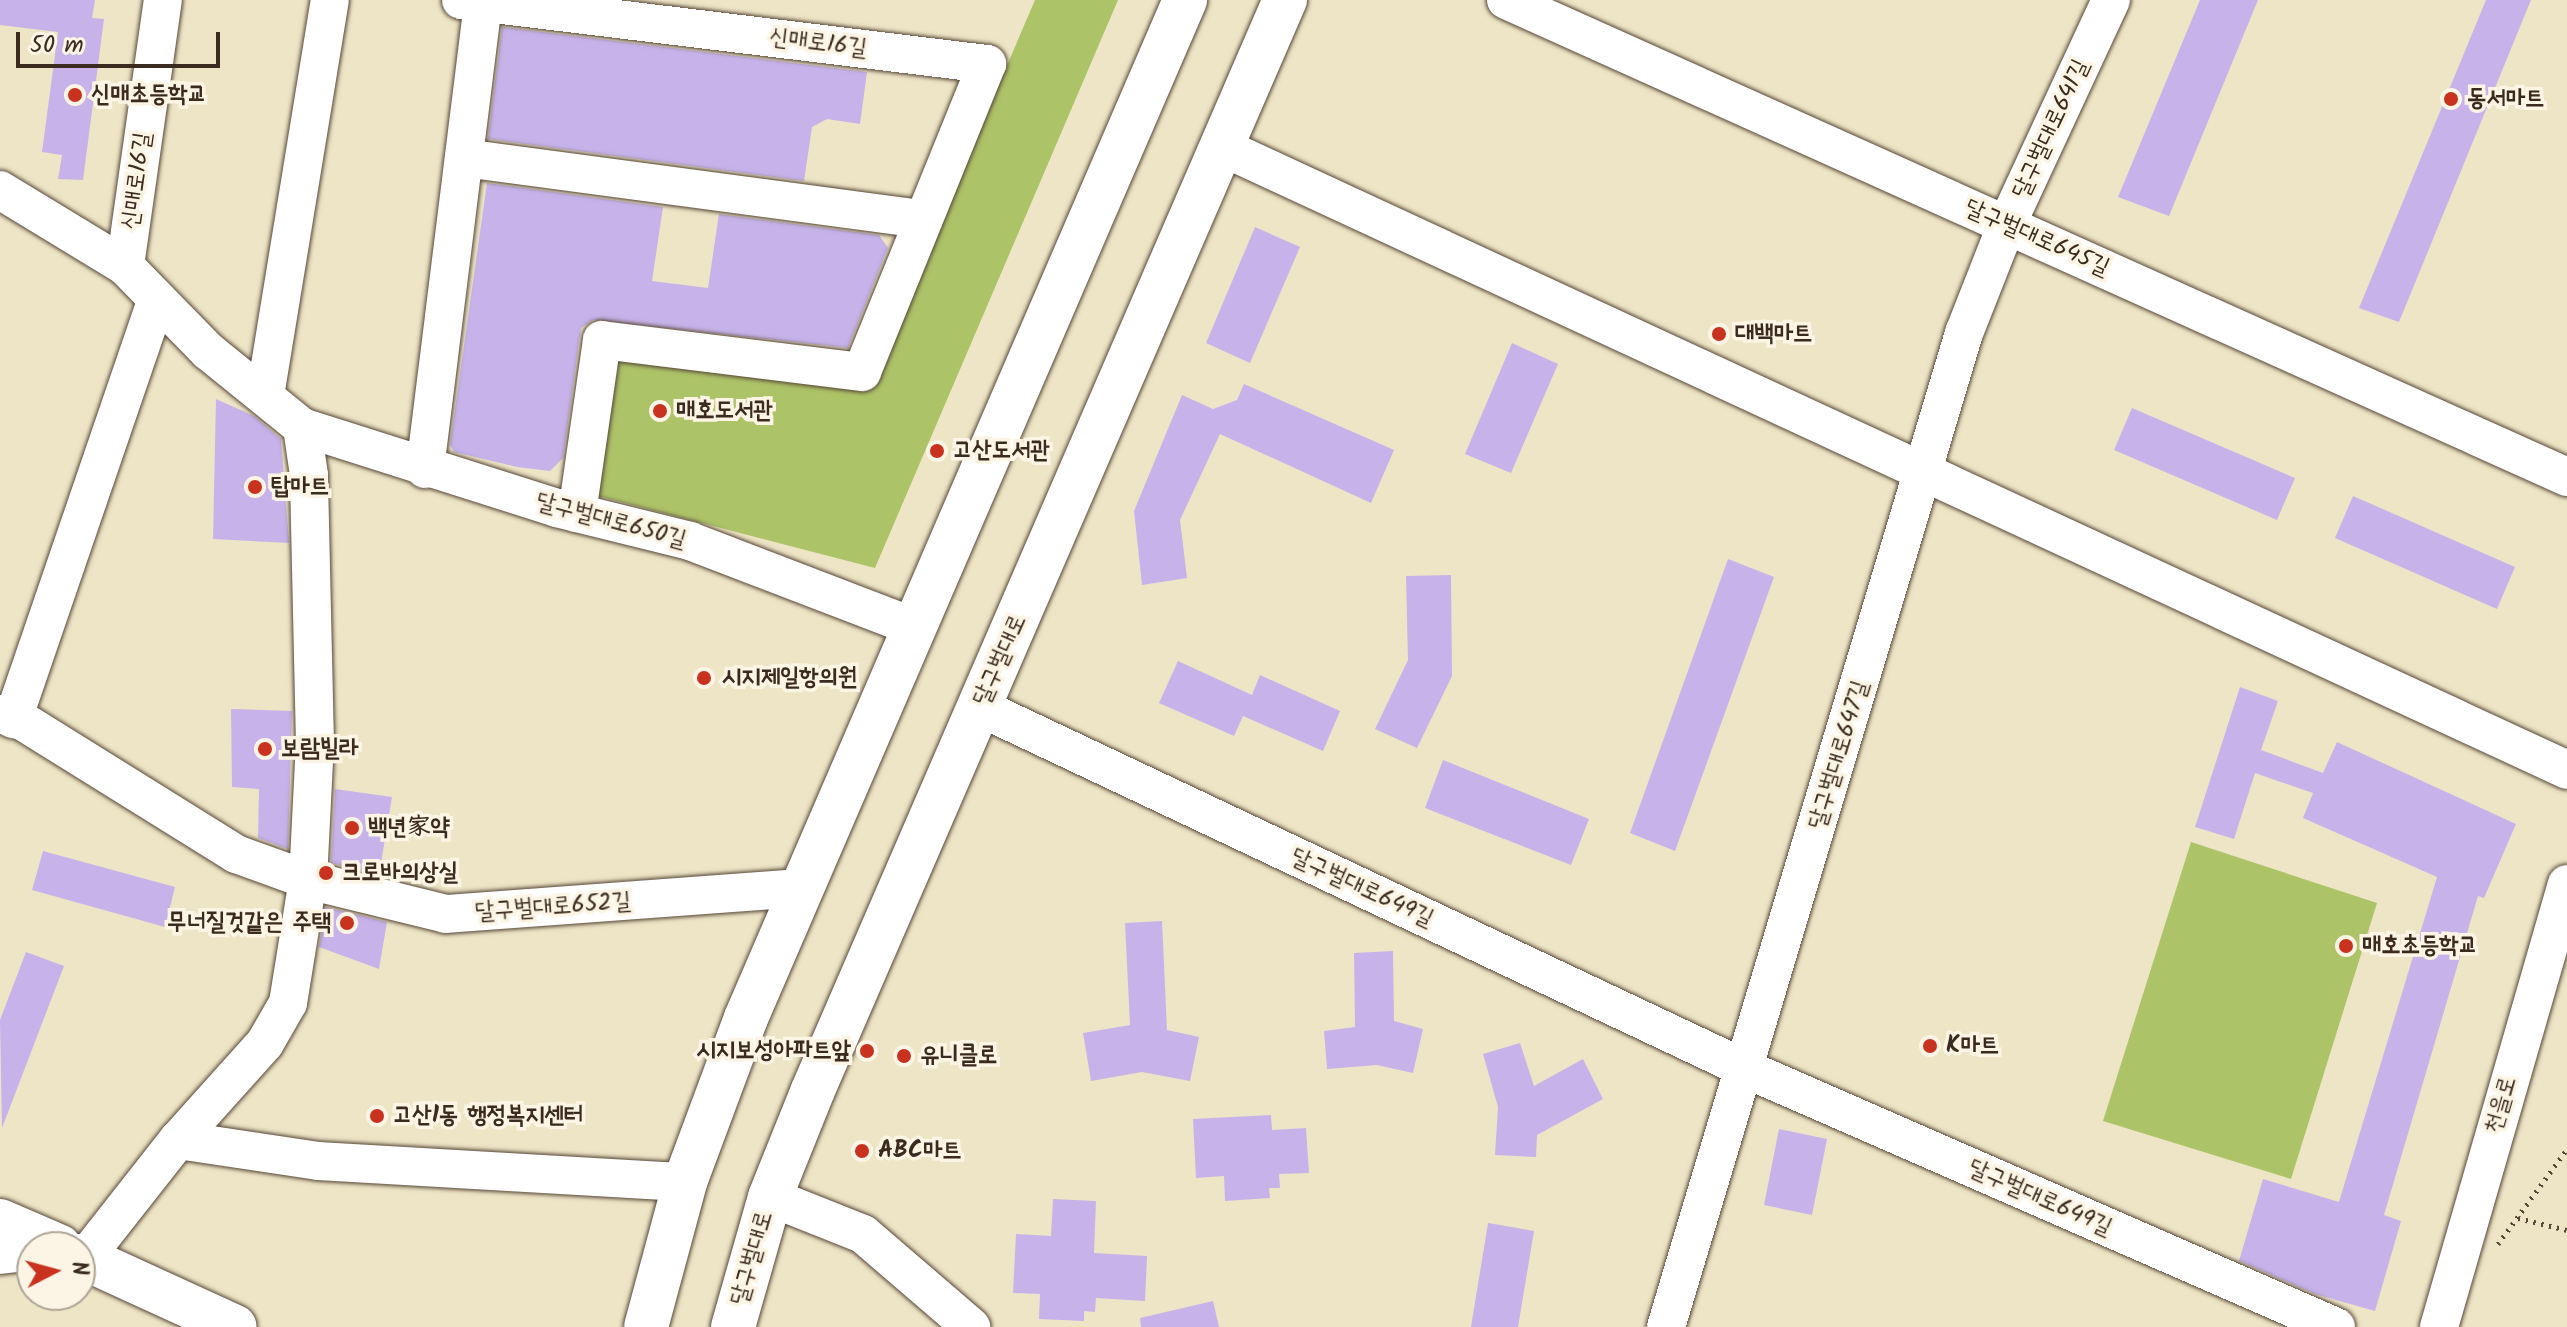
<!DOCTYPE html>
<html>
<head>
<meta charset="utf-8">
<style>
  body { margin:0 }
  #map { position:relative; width:2567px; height:1327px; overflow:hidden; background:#eee5c6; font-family:Kalam,"LXGW WenKai TC","Poor Story",sans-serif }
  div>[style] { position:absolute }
  .green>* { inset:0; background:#adc368 }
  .building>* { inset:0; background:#c7b3ea }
  .path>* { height:5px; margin-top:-2.5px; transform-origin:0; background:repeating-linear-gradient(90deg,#564637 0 2px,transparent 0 8px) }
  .roads { filter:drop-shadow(0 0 2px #564637) drop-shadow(0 0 2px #564637) }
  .minor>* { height:38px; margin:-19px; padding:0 19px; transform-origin:19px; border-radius:19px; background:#fff }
  .major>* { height:44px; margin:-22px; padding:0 22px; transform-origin:22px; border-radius:22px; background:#fff }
  .dots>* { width:22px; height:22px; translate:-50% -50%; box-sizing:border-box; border:4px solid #fcf5e5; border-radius:50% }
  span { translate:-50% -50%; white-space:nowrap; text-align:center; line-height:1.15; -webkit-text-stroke:7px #fcf5e5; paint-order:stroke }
  .street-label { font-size:24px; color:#3b2a1e }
  .poi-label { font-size:24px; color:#3b2a1e; font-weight:700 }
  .left { translate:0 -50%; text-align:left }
  .right { translate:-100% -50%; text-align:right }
  .north { position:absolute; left:16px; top:1231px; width:80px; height:80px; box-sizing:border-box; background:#fcf5e5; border:2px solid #afa495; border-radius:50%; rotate:84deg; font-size:22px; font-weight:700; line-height:32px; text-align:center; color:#3b2a1e }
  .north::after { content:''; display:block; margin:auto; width:28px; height:36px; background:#c8321e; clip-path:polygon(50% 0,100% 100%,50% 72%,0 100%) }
  .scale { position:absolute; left:16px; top:32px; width:204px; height:36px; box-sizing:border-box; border:4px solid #3b2a1e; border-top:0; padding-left:10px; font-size:24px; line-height:28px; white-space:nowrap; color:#3b2a1e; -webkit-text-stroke:6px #fcf5e5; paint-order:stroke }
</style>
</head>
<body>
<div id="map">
  <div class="green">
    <div style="clip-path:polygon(1035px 0,1118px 0,875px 568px,598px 496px,619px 360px,870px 385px)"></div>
    <div style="clip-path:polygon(2191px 842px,2377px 903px,2291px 1179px,2103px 1121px)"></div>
  </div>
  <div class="building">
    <div style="clip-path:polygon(0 0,95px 0,92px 18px,104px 19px,83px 180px,58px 179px,62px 155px,42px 152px,58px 32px,0 25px)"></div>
    <div style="clip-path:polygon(2200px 0,2258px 0,2169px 216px,2118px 197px)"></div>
    <div style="clip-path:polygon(2486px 0,2531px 0,2399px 322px,2359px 308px)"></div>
    <div style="clip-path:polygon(502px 27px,867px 72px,860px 124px,827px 119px,812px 127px,804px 181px,488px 139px)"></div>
    <div style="clip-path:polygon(487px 183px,663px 207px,652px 281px,708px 288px,719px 214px,879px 235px,888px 248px,848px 348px,593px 320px,581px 328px,563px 458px,550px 471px,517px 467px,454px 452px,450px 445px)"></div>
    <div style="clip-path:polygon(1255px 227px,1300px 247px,1250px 363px,1206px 343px)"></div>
    <div style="clip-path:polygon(1512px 343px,1558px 364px,1511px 473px,1465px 454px)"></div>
    <div style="clip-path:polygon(1244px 384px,1394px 450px,1371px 503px,1220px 434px,1180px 520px,1187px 578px,1142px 585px,1134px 511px,1182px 395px,1213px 409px,1237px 400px)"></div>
    <div style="clip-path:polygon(216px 399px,254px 416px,281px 439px,289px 543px,213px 539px)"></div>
    <div style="clip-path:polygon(2132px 408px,2295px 478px,2277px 520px,2114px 450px)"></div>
    <div style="clip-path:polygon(2353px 496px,2515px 567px,2497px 609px,2335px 538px)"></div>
    <div style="clip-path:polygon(1728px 559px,1774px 577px,1675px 851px,1630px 833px)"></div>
    <div style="clip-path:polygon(1451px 575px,1452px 676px,1417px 748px,1375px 729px,1408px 660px,1406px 576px)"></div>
    <div style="clip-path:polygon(1178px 661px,1252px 695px,1260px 675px,1340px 711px,1323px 751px,1243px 716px,1234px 736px,1159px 703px)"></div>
    <div style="clip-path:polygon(2240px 687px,2278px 701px,2261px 750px,2323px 773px,2337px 742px,2516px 824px,2484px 898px,2478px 896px,2384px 1215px,2401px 1221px,2375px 1311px,2315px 1294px,2239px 1261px,2263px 1179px,2339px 1202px,2437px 877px,2303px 818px,2313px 793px,2255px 773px,2234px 839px,2195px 827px)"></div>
    <div style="clip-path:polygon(231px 709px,292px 711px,288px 849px,258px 838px,259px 789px,232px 787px)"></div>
    <div style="clip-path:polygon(1443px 760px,1589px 819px,1571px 865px,1425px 808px)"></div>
    <div style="clip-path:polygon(335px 789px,392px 797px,379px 875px,331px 863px)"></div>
    <div style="clip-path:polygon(43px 851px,175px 887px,165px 927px,32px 890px)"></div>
    <div style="clip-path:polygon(326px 907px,387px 922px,379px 969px,319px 947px)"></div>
    <div style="clip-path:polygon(1162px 921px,1167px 1030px,1199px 1037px,1190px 1081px,1142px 1072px,1091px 1081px,1083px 1033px,1130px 1025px,1125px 923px)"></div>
    <div style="clip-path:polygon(1393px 951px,1394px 1021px,1423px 1029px,1413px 1073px,1377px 1065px,1327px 1069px,1324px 1031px,1355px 1027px,1354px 953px)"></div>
    <div style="clip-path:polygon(26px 952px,64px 966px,2px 1128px,0 1020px)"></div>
    <div style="clip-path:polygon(1520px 1043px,1534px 1086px,1583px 1059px,1603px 1099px,1537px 1135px,1536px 1157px,1495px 1155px,1498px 1107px,1483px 1054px)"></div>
    <div style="clip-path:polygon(1271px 1115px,1272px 1130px,1306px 1128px,1309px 1173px,1279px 1174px,1280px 1188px,1269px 1188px,1270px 1198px,1225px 1201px,1224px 1176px,1196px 1178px,1193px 1119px)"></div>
    <div style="clip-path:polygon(1779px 1129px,1827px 1139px,1812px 1215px,1764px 1205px)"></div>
    <div style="clip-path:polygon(1053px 1199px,1096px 1201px,1094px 1253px,1147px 1256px,1145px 1301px,1096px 1298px,1095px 1312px,1084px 1311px,1084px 1321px,1039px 1319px,1040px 1294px,1013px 1293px,1016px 1234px,1051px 1236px)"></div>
    <div style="clip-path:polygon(1488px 1223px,1534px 1231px,1518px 1327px,1471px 1327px)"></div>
    <div style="clip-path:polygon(1213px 1301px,1219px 1327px,1141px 1327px,1140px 1318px)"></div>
  </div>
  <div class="path">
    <div style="left:2518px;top:1218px;width:50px;rotate:13.8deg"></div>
    <div style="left:2498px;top:1244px;width:117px;rotate:-54deg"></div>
  </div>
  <div class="roads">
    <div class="minor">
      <div style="left:461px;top:0;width:530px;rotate:6.94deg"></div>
      <div style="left:987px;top:64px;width:332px;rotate:112.1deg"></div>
      <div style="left:862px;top:372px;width:262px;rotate:-173deg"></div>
      <div style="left:602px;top:340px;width:175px;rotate:98.2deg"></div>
      <div style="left:1506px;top:0;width:1163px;rotate:24.21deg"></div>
      <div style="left:1222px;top:147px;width:1482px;rotate:24.85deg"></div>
      <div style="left:464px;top:158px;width:463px;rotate:7.6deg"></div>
      <div style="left:0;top:190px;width:146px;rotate:31.3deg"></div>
      <div style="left:125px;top:266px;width:119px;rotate:45.7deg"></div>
      <div style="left:208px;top:351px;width:121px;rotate:39deg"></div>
      <div style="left:302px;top:427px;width:268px;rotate:17.6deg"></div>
      <div style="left:557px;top:508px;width:137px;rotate:13.9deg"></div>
      <div style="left:690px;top:541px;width:240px;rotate:21deg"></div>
      <div style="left:125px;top:266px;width:269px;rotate:-81.9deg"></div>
      <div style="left:265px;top:396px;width:401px;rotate:-80.7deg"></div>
      <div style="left:425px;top:469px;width:470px;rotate:-82.9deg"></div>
      <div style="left:979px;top:707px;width:848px;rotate:25.27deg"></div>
      <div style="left:1746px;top:1069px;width:644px;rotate:23.62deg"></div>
      <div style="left:0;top:714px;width:25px;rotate:18deg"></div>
      <div style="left:24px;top:722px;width:250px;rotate:31.9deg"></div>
      <div style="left:236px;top:854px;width:77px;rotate:19.9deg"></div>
      <div style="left:308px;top:880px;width:142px;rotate:13.8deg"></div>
      <div style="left:446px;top:914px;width:357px;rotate:-4.2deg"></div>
      <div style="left:13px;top:719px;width:441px;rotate:-71.1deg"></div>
      <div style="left:178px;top:1140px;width:142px;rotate:8.5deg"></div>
      <div style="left:318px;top:1161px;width:368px;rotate:3.3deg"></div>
      <div style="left:770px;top:1197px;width:100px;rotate:21.7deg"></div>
      <div style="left:863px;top:1234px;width:143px;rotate:40.7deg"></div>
      <div style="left:0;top:1255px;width:32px;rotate:-7deg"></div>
      <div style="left:85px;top:1258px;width:150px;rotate:-51.8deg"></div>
      <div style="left:178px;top:1140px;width:130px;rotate:-48.1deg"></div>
      <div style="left:265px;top:1043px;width:46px;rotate:-60.1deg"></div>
      <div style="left:288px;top:1003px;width:125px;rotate:-80.8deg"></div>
      <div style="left:308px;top:880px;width:136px;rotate:-87.1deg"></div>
      <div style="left:315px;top:744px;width:269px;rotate:-91.3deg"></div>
      <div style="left:309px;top:475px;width:49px;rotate:-98.3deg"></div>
      <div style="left:1666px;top:1327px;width:1038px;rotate:-73.31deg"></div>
      <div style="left:1964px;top:333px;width:117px;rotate:-68.5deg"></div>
      <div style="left:2007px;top:224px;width:247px;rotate:-65.1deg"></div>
      <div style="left:2439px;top:1327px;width:461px;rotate:-73.9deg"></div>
    </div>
    <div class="major">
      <div style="left:0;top:1221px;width:65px;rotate:23.4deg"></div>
      <div style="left:80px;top:1256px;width:170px;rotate:24.6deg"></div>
      <div style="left:646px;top:1327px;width:150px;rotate:-74.9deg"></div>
      <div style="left:685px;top:1182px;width:175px;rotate:-69.6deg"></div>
      <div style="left:746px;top:1018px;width:1109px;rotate:-66.67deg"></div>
      <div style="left:733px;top:1327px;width:135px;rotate:-74.1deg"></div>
      <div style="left:770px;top:1197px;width:115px;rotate:-68.1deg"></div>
      <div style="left:813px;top:1090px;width:1188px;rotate:-66.59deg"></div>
    </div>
  </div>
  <div class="dots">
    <div style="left:75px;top:95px;background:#c8321e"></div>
    <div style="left:2451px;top:99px;background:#c8321e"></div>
    <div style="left:1719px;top:334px;background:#c8321e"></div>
    <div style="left:660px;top:411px;background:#c8321e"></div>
    <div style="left:937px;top:451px;background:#c8321e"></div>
    <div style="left:255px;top:487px;background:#c8321e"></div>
    <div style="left:704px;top:678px;background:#c8321e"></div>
    <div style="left:265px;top:749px;background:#c8321e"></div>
    <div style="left:352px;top:828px;background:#c8321e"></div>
    <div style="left:326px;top:873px;background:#c8321e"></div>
    <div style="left:347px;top:923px;background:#c8321e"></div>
    <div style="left:2346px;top:946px;background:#c8321e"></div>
    <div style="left:1930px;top:1046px;background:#c8321e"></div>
    <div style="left:867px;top:1051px;background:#c8321e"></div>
    <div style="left:904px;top:1056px;background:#c8321e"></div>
    <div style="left:377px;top:1116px;background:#c8321e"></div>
    <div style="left:862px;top:1151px;background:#c8321e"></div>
  </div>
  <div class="street-label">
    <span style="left:818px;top:43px;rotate:7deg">신매로16길</span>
    <span style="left:2051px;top:129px;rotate:-65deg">달구벌대로641길</span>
    <span style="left:137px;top:181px;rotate:-82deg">신매로16길</span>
    <span style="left:2037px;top:238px;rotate:24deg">달구벌대로645길</span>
    <span style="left:611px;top:521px;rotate:15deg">달구벌대로650길</span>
    <span style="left:1000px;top:660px;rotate:-66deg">달구벌대로</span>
    <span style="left:1839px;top:755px;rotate:-73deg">달구벌대로647길</span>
    <span style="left:1362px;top:888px;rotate:25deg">달구벌대로649길</span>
    <span style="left:553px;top:907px;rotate:-4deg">달구벌대로652길</span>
    <span style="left:2501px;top:1105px;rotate:-74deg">천을로</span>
    <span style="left:2040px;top:1198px;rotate:24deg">달구벌대로649길</span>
    <span style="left:752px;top:1258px;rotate:-74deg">달구벌대로</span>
  </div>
  <div class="poi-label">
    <span class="left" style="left:91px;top:95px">신매초등학교</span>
    <span class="left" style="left:2467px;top:99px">동서마트</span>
    <span class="left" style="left:1735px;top:334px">대백마트</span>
    <span class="left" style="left:676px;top:411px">매호도서관</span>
    <span class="left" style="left:953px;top:451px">고산도서관</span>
    <span class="left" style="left:271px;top:487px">탑마트</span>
    <span class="left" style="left:722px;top:678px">시지제일항의원</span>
    <span class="left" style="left:281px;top:749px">보람빌라</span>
    <span class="left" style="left:368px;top:828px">백년家약</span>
    <span class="left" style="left:342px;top:873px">크로바의상실</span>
    <span class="right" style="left:331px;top:923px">무너질것같은 주택</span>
    <span class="left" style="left:2362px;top:946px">매호초등학교</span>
    <span class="left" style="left:1946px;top:1046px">K마트</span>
    <span class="right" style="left:851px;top:1051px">시지보성아파트앞</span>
    <span class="left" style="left:920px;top:1056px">유니클로</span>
    <span class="left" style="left:393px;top:1116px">고산1동 행정복지센터</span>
    <span class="left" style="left:878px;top:1151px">ABC마트</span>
  </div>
  <div class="north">N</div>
  <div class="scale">50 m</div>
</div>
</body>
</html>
